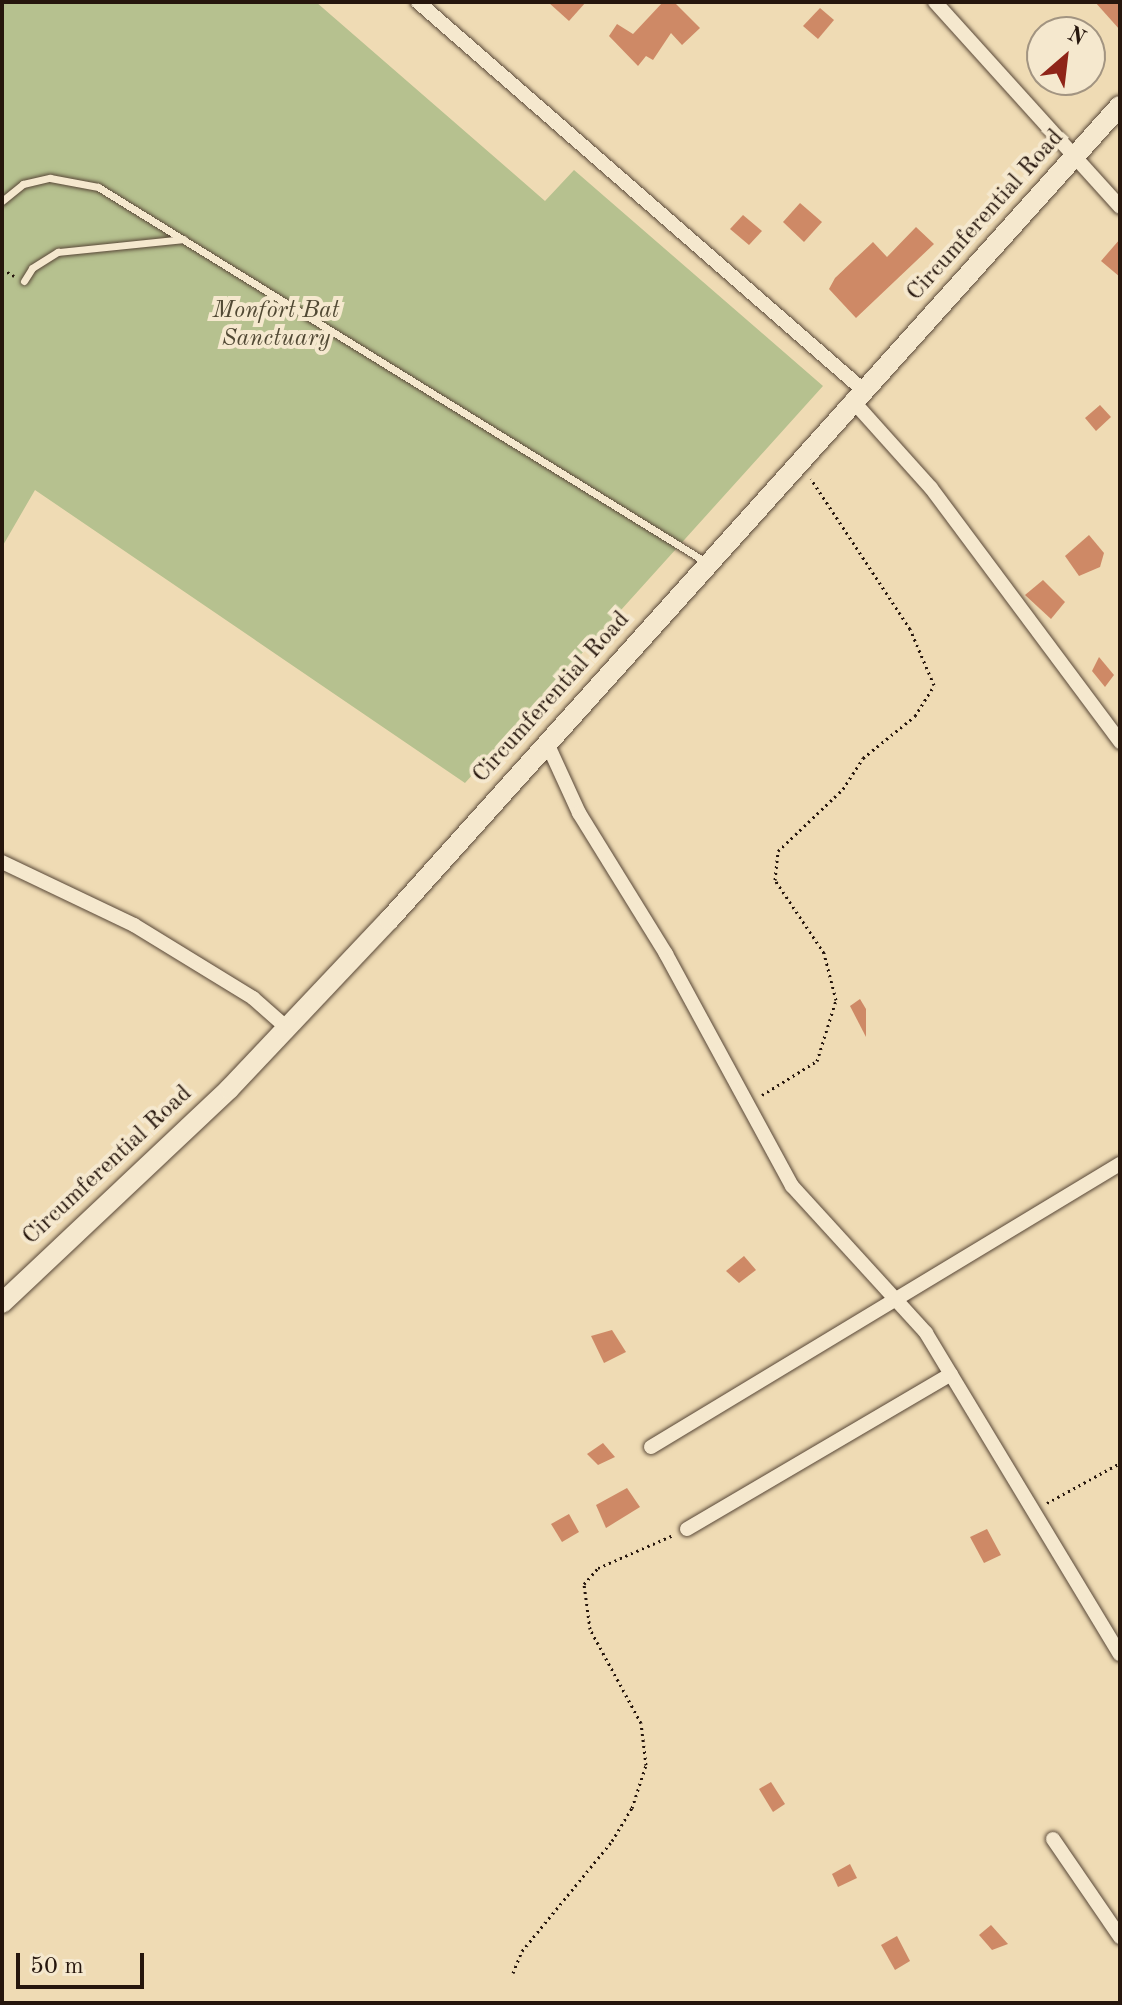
<!DOCTYPE html>
<html>
<head>
<meta charset="utf-8">
<style>
  body { margin:0 }
  #map { position:relative; width:1122px; height:2005px; overflow:hidden; background:#efdbb4; font-family:"Old Standard TT",serif }
  div>[style] { position:absolute }
  .green>* { inset:0; background:#b6c18f }
  .building>* { inset:0; background:#ce8966 }
  .path>* { height:3px; margin-top:-1.5px; transform-origin:0; background:repeating-linear-gradient(90deg,#26160d 0 2px,transparent 0 6px) }
  .roads { filter:drop-shadow(0 0 2px #584737) drop-shadow(0 0 2px #584737) }
  .service>* { height:7px; margin:-3.5px; padding:0 3.5px; transform-origin:3.5px; border-radius:3.5px; background:#f5e8ce }
  .minor>* { height:14px; margin:-7px; padding:0 7px; transform-origin:7px; border-radius:7px; background:#f5e8ce }
  .secondary>* { height:20px; margin:-10px; padding:0 10px; transform-origin:10px; border-radius:10px; background:#f5e8ce }
  span { translate:-50% -50%; white-space:nowrap; text-align:center; line-height:1.15; -webkit-text-stroke:8px #f5e8ce; paint-order:stroke }
  .street-label { font-size:24px; color:#26160d }
  .park-label { font-size:24px; color:#514934; font-style:italic }
  .frame { position:absolute; inset:0; border:4px solid #26160d; pointer-events:none }
  .north { position:absolute; left:1026px; top:16px; width:80px; height:80px; box-sizing:border-box; background:#f5e8ce; border:2px solid #a29481; border-radius:50%; rotate:28deg; font-size:22px; font-weight:700; line-height:32px; text-align:center; color:#26160d }
  .north::after { content:''; display:block; margin:auto; width:28px; height:36px; background:#8f2418; clip-path:polygon(50% 0,100% 100%,50% 72%,0 100%) }
  .scale { position:absolute; left:16px; top:1953px; width:128px; height:36px; box-sizing:border-box; border:4px solid #26160d; border-top:0; padding-left:10px; font-size:24px; line-height:28px; white-space:nowrap; color:#26160d; -webkit-text-stroke:6px #f5e8ce; paint-order:stroke }
</style>
</head>
<body>
<div id="map">
  <div class="green">
    <div style="clip-path:polygon(2px 2px,316px 2px,545px 201px,574px 170px,823px 386px,465px 783px,35px 490px,2px 547px)"></div>
  </div>
  <div class="building">
    <div style="clip-path:polygon(548px 2px,586px 2px,569px 21px)"></div>
    <div style="clip-path:polygon(663px 2px,674px 2px,700px 28px,682px 45px,671px 33px,653px 60px,646px 56px,638px 66px,609px 36px,617px 24px,633px 34px)"></div>
    <div style="clip-path:polygon(1095px 2px,1120px 2px,1120px 30px)"></div>
    <div style="clip-path:polygon(820px 8px,834px 20px,818px 39px,803px 26px)"></div>
    <div style="clip-path:polygon(800px 203px,822px 222px,804px 242px,783px 222px)"></div>
    <div style="clip-path:polygon(743px 215px,762px 231px,749px 245px,730px 229px)"></div>
    <div style="clip-path:polygon(916px 227px,934px 244px,856px 318px,829px 289px,835px 278px,873px 242px,887px 257px)"></div>
    <div style="clip-path:polygon(1120px 239px,1120px 277px,1101px 261px)"></div>
    <div style="clip-path:polygon(1100px 405px,1111px 417px,1096px 431px,1085px 418px)"></div>
    <div style="clip-path:polygon(1089px 535px,1104px 553px,1100px 567px,1079px 576px,1065px 556px)"></div>
    <div style="clip-path:polygon(1043px 580px,1065px 602px,1051px 619px,1025px 595px)"></div>
    <div style="clip-path:polygon(1099px 657px,1114px 675px,1105px 687px,1092px 671px)"></div>
    <div style="clip-path:polygon(860px 999px,866px 1009px,866px 1037px,850px 1006px)"></div>
    <div style="clip-path:polygon(744px 1256px,756px 1270px,739px 1283px,726px 1271px)"></div>
    <div style="clip-path:polygon(612px 1330px,626px 1352px,604px 1363px,591px 1336px)"></div>
    <div style="clip-path:polygon(603px 1443px,615px 1457px,598px 1465px,587px 1454px)"></div>
    <div style="clip-path:polygon(627px 1488px,640px 1507px,606px 1528px,596px 1505px)"></div>
    <div style="clip-path:polygon(569px 1514px,579px 1532px,562px 1542px,551px 1524px)"></div>
    <div style="clip-path:polygon(987px 1529px,1001px 1555px,984px 1563px,970px 1537px)"></div>
    <div style="clip-path:polygon(771px 1782px,785px 1804px,773px 1812px,759px 1789px)"></div>
    <div style="clip-path:polygon(850px 1864px,857px 1878px,838px 1887px,832px 1874px)"></div>
    <div style="clip-path:polygon(991px 1925px,1008px 1944px,992px 1950px,979px 1935px)"></div>
    <div style="clip-path:polygon(897px 1936px,910px 1961px,895px 1970px,881px 1945px)"></div>
  </div>
  <div class="path">
    <div style="left:2px;top:269px;width:14px;rotate:30deg"></div>
    <div style="left:762px;top:1095px;width:65px;rotate:-31.7deg"></div>
    <div style="left:817px;top:1061px;width:64px;rotate:-72.7deg"></div>
    <div style="left:836px;top:1000px;width:49px;rotate:-104.3deg"></div>
    <div style="left:824px;top:953px;width:88px;rotate:-123.9deg"></div>
    <div style="left:775px;top:880px;width:29px;rotate:-84deg"></div>
    <div style="left:778px;top:851px;width:90px;rotate:-43.6deg"></div>
    <div style="left:843px;top:789px;width:37px;rotate:-57deg"></div>
    <div style="left:863px;top:758px;width:67px;rotate:-38.9deg"></div>
    <div style="left:915px;top:716px;width:36px;rotate:-58deg"></div>
    <div style="left:934px;top:685px;width:61px;rotate:-113.2deg"></div>
    <div style="left:910px;top:629px;width:180px;rotate:-123.4deg"></div>
    <div style="left:1047px;top:1503px;width:83px;rotate:-28.7deg"></div>
    <div style="left:513px;top:1973px;width:24px;rotate:-68deg"></div>
    <div style="left:522px;top:1951px;width:142px;rotate:-50.7deg"></div>
    <div style="left:612px;top:1841px;width:39px;rotate:-59deg"></div>
    <div style="left:632px;top:1808px;width:45px;rotate:-72deg"></div>
    <div style="left:646px;top:1765px;width:42px;rotate:-96.8deg"></div>
    <div style="left:641px;top:1723px;width:107px;rotate:-118.5deg"></div>
    <div style="left:590px;top:1629px;width:45px;rotate:-97.6deg"></div>
    <div style="left:584px;top:1584px;width:21px;rotate:-49deg"></div>
    <div style="left:598px;top:1568px;width:82px;rotate:-23.7deg"></div>
  </div>
  <div class="roads">
    <div class="service">
      <div style="left:2px;top:201px;width:27px;rotate:-39deg"></div>
      <div style="left:23px;top:184px;width:28px;rotate:-13deg"></div>
      <div style="left:50px;top:178px;width:49px;rotate:10.6deg"></div>
      <div style="left:98px;top:187px;width:714px;rotate:31.67deg"></div>
      <div style="left:24px;top:281px;width:15px;rotate:-58deg"></div>
      <div style="left:32px;top:268px;width:31px;rotate:-32deg"></div>
      <div style="left:58px;top:252px;width:126px;rotate:-5.9deg"></div>
    </div>
    <div class="minor">
      <div style="left:418px;top:2px;width:589px;rotate:41.08deg"></div>
      <div style="left:935px;top:2px;width:276px;rotate:47.9deg"></div>
      <div style="left:852px;top:400px;width:118px;rotate:48.1deg"></div>
      <div style="left:931px;top:488px;width:317px;rotate:53.3deg"></div>
      <div style="left:547px;top:743px;width:77px;rotate:65.4deg"></div>
      <div style="left:579px;top:813px;width:166px;rotate:58.3deg"></div>
      <div style="left:666px;top:954px;width:264px;rotate:61.5deg"></div>
      <div style="left:792px;top:1186px;width:199px;rotate:47.6deg"></div>
      <div style="left:926px;top:1333px;width:375px;rotate:58.9deg"></div>
      <div style="left:2px;top:862px;width:146px;rotate:25.5deg"></div>
      <div style="left:134px;top:925px;width:140px;rotate:31.5deg"></div>
      <div style="left:253px;top:998px;width:45px;rotate:41.4deg"></div>
      <div style="left:651px;top:1447px;width:548px;rotate:-31.11deg"></div>
      <div style="left:687px;top:1529px;width:306px;rotate:-30.4deg"></div>
      <div style="left:1053px;top:1839px;width:119px;rotate:55.6deg"></div>
    </div>
    <div class="secondary">
      <div style="left:2px;top:1303px;width:312px;rotate:-43.3deg"></div>
      <div style="left:229px;top:1089px;width:233px;rotate:-46.6deg"></div>
      <div style="left:389px;top:920px;width:1094px;rotate:-48.08deg"></div>
    </div>
  </div>
  <div class="street-label">
    <span style="left:986px;top:216px;rotate:-48deg">Circumferential Road</span>
    <span style="left:552px;top:698px;rotate:-48deg">Circumferential Road</span>
    <span style="left:108px;top:1166px;rotate:-43deg">Circumferential Road</span>
  </div>
  <div class="park-label">
    <span style="left:276px;top:326px">Monfort Bat<br>Sanctuary</span>
  </div>
  <div class="frame"></div>
  <div class="north">N</div>
  <div class="scale">50 m</div>
</div>
</body>
</html>
